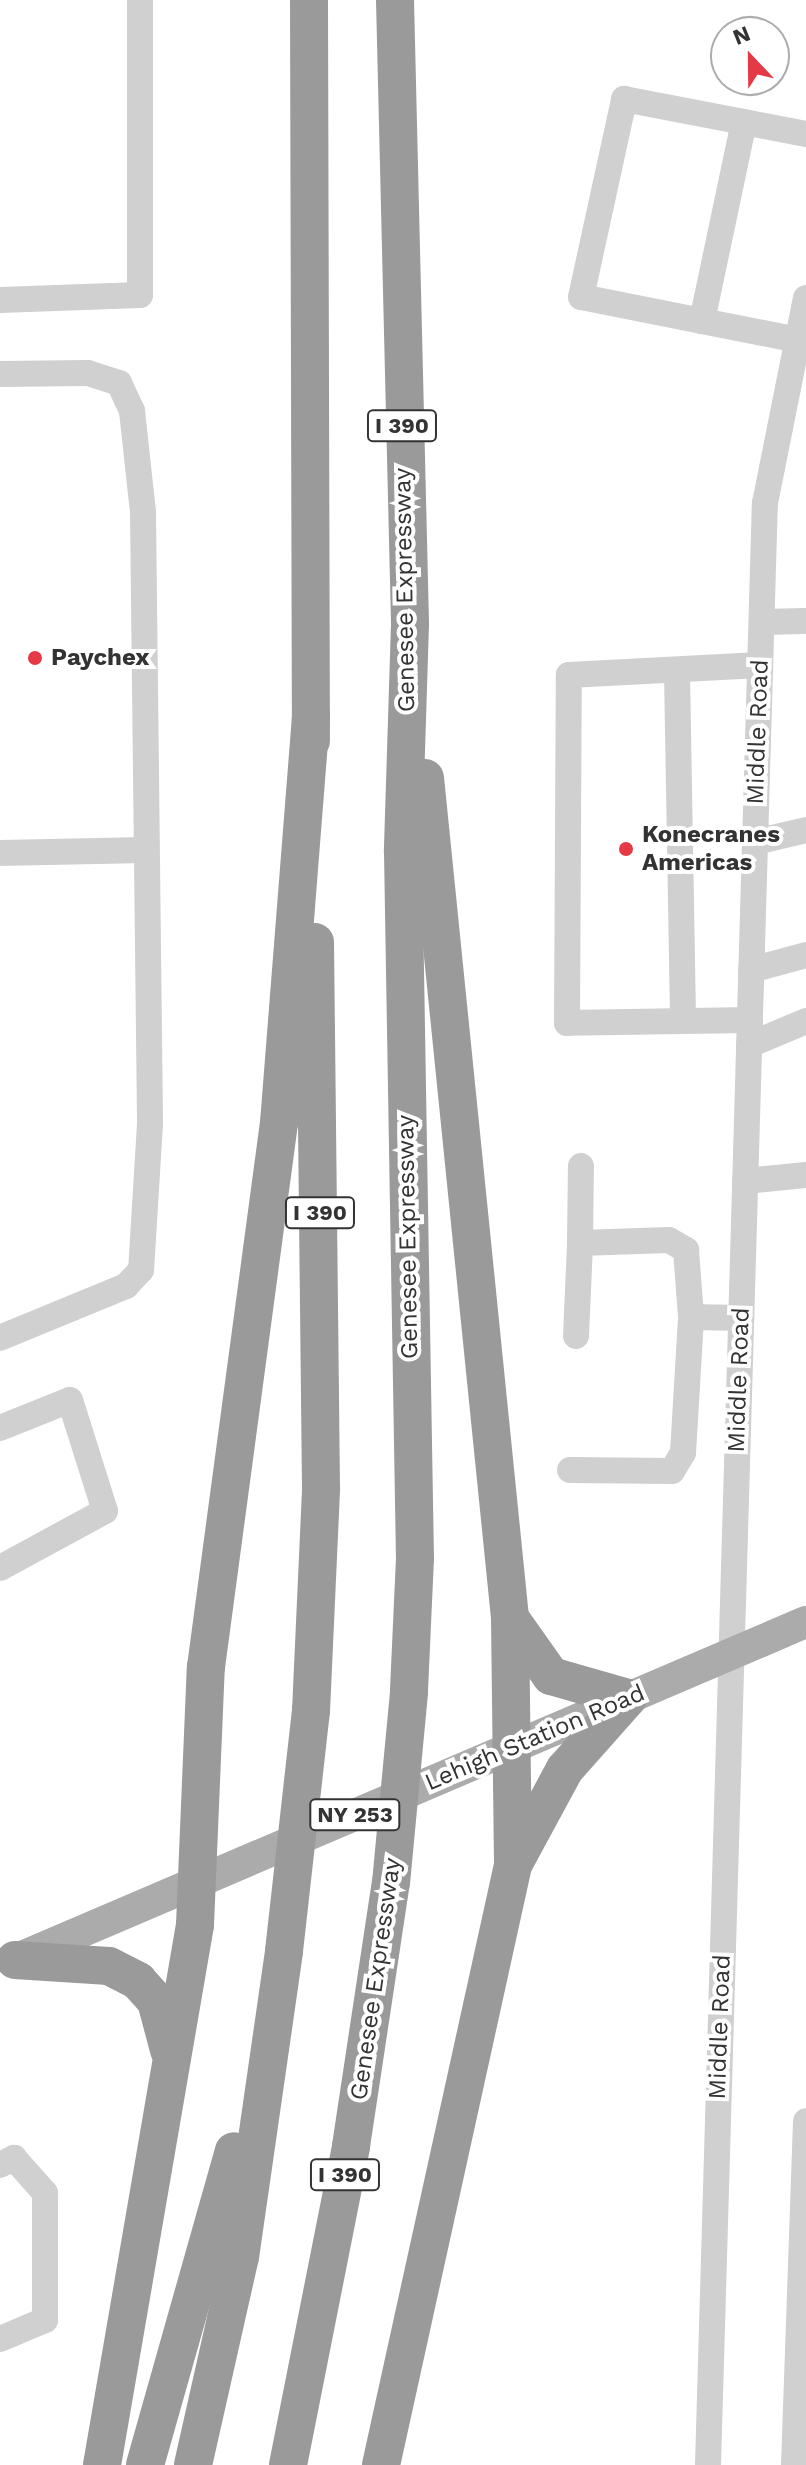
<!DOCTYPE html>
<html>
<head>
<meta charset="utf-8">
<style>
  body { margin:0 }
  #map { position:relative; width:806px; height:2465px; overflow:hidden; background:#fff; font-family:"Work Sans",sans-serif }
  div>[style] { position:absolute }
  .minor>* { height:26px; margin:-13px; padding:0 13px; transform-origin:13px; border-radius:13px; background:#d0d0d0 }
  .major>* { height:32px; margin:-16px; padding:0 16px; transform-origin:16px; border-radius:16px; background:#ababab }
  .highway>* { height:38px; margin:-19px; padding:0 19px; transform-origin:19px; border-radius:19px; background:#9a9a9a }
  .highway-bridge>* { height:38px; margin:-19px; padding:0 19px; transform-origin:19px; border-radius:19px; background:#9a9a9a }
  .dots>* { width:22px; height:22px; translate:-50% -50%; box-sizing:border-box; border:4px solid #fff; border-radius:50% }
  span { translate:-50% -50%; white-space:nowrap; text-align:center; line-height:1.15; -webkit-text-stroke:8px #fff; paint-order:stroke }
  .shield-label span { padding:2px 6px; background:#fff; border:2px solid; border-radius:6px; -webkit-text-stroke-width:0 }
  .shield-label { font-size:22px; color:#333; font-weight:700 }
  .street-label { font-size:24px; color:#333 }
  .poi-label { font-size:24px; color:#333; font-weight:700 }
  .left { translate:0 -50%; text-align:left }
  .north { position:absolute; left:710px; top:16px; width:80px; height:80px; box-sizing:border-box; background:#fff; border:2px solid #adadad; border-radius:50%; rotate:338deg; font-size:22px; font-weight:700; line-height:32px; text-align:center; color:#333 }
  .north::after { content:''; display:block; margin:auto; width:28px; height:36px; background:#e63946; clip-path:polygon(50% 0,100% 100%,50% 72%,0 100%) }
</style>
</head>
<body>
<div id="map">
  <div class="minor">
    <div style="left:0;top:300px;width:140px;rotate:-2deg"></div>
    <div style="left:140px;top:295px;width:295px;rotate:-90deg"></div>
    <div style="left:702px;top:321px;width:123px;rotate:-168.8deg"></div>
    <div style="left:581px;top:297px;width:203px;rotate:-77.7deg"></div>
    <div style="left:624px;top:99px;width:122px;rotate:10.9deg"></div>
    <div style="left:798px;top:340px;width:98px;rotate:-168.8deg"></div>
    <div style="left:702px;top:321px;width:203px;rotate:-78.1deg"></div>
    <div style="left:744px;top:122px;width:63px;rotate:11deg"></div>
    <div style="left:0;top:374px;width:88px;rotate:-0.7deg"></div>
    <div style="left:88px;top:373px;width:33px;rotate:18deg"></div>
    <div style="left:119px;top:383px;width:31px;rotate:65deg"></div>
    <div style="left:132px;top:411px;width:103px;rotate:83.8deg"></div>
    <div style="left:143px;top:513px;width:611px;rotate:89.34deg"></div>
    <div style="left:150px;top:1124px;width:146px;rotate:93.5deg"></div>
    <div style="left:141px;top:1270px;width:22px;rotate:133deg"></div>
    <div style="left:126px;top:1286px;width:136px;rotate:157.6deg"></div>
    <div style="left:762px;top:622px;width:44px;rotate:-1.3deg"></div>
    <div style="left:677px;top:673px;width:344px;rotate:89deg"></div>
    <div style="left:755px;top:842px;width:52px;rotate:-13.2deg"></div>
    <div style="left:0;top:853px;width:145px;rotate:-1.2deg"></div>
    <div style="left:751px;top:970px;width:57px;rotate:-15.3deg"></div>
    <div style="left:750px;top:1020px;width:183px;rotate:179.1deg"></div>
    <div style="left:567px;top:1023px;width:348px;rotate:-89.7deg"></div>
    <div style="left:569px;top:675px;width:191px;rotate:-3deg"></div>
    <div style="left:749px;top:1045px;width:62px;rotate:-22.8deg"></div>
    <div style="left:745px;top:1181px;width:61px;rotate:-5.6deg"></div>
    <div style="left:580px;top:1243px;width:77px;rotate:-89.3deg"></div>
    <div style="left:576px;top:1336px;width:93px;rotate:-87.5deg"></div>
    <div style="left:580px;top:1243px;width:89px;rotate:-1.9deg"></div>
    <div style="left:669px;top:1240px;width:20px;rotate:30deg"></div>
    <div style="left:686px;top:1250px;width:67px;rotate:85.7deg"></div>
    <div style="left:0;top:1428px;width:75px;rotate:-21.8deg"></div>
    <div style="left:70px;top:1400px;width:116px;rotate:72.5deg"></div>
    <div style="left:105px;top:1511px;width:119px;rotate:151.5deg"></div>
    <div style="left:570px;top:1470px;width:102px;rotate:0.6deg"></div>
    <div style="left:672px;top:1471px;width:21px;rotate:-59deg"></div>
    <div style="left:683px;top:1453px;width:136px;rotate:-86.6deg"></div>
    <div style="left:691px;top:1317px;width:50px;rotate:1.1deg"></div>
    <div style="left:0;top:2165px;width:16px;rotate:-27deg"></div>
    <div style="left:14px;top:2158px;width:47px;rotate:48.5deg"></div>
    <div style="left:45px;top:2193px;width:127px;rotate:90deg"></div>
    <div style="left:45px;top:2320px;width:49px;rotate:157.1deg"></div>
    <div style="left:708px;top:2465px;width:1963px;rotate:-88.34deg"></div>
    <div style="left:765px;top:503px;width:209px;rotate:-78.7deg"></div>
    <div style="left:794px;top:2465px;width:344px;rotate:-88deg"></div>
  </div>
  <div class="major">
    <div style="left:15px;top:1960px;width:860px;rotate:-23.14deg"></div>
  </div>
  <div class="highway">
    <div style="left:309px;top:0;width:741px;rotate:89.85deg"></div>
    <div style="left:395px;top:0;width:624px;rotate:88.62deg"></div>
    <div style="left:410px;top:624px;width:228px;rotate:91.8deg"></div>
    <div style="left:403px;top:852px;width:706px;rotate:89.03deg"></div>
    <div style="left:415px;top:1558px;width:134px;rotate:92.6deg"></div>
    <div style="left:425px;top:778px;width:844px;rotate:84.22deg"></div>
    <div style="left:510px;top:1618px;width:247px;rotate:89.3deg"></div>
    <div style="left:311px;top:1711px;width:223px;rotate:-87.4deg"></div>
    <div style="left:321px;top:1488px;width:546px;rotate:-90.63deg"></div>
    <div style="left:15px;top:1960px;width:94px;rotate:3.7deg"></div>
    <div style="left:109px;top:1966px;width:33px;rotate:27deg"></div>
    <div style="left:138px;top:1981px;width:27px;rotate:48deg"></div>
    <div style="left:156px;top:2001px;width:51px;rotate:75.1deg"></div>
    <div style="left:102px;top:2465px;width:548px;rotate:-80.23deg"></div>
    <div style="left:195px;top:1925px;width:258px;rotate:-87.6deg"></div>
    <div style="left:206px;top:1667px;width:549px;rotate:-82.36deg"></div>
    <div style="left:279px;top:1123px;width:409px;rotate:-85.5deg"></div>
    <div style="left:145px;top:2465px;width:326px;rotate:-74.2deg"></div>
    <div style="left:193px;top:2465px;width:213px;rotate:-77.3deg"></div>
    <div style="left:240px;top:2257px;width:309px;rotate:-81.8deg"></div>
    <div style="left:288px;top:2465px;width:325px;rotate:-78.8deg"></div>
    <div style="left:351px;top:2146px;width:266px;rotate:-81.4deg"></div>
    <div style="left:381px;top:2465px;width:614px;rotate:-77.59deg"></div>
    <div style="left:513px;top:1865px;width:109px;rotate:-61.6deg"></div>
    <div style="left:565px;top:1769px;width:95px;rotate:-48.4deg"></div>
    <div style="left:628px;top:1698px;width:80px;rotate:-164.1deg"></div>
    <div style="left:551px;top:1676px;width:71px;rotate:-125.3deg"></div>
  </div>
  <div class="highway-bridge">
    <div style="left:391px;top:1883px;width:192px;rotate:-84.6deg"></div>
    <div style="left:284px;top:1951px;width:242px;rotate:-83.6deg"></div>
  </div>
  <div class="dots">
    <div style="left:35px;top:658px;background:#e63946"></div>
    <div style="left:626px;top:849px;background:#e63946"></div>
  </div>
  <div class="shield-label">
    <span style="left:402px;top:426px">I 390</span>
    <span style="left:320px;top:1213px">I 390</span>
    <span style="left:355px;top:1815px">NY 253</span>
    <span style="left:345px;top:2175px">I 390</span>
  </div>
  <div class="street-label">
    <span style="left:405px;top:590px;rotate:-91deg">Genesee Expressway</span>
    <span style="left:758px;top:732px;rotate:-88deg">Middle Road</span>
    <span style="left:408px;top:1237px;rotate:-91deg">Genesee Expressway</span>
    <span style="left:739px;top:1380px;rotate:-88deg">Middle Road</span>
    <span style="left:535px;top:1738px;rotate:-23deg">Lehigh Station Road</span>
    <span style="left:376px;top:1979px;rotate:-82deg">Genesee Expressway</span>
    <span style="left:720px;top:2027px;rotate:-88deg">Middle Road</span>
  </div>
  <div class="poi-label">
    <span class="left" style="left:51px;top:658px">Paychex</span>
    <span class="left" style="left:642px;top:849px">Konecranes<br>Americas</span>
  </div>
  <div class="north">N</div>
</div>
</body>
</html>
